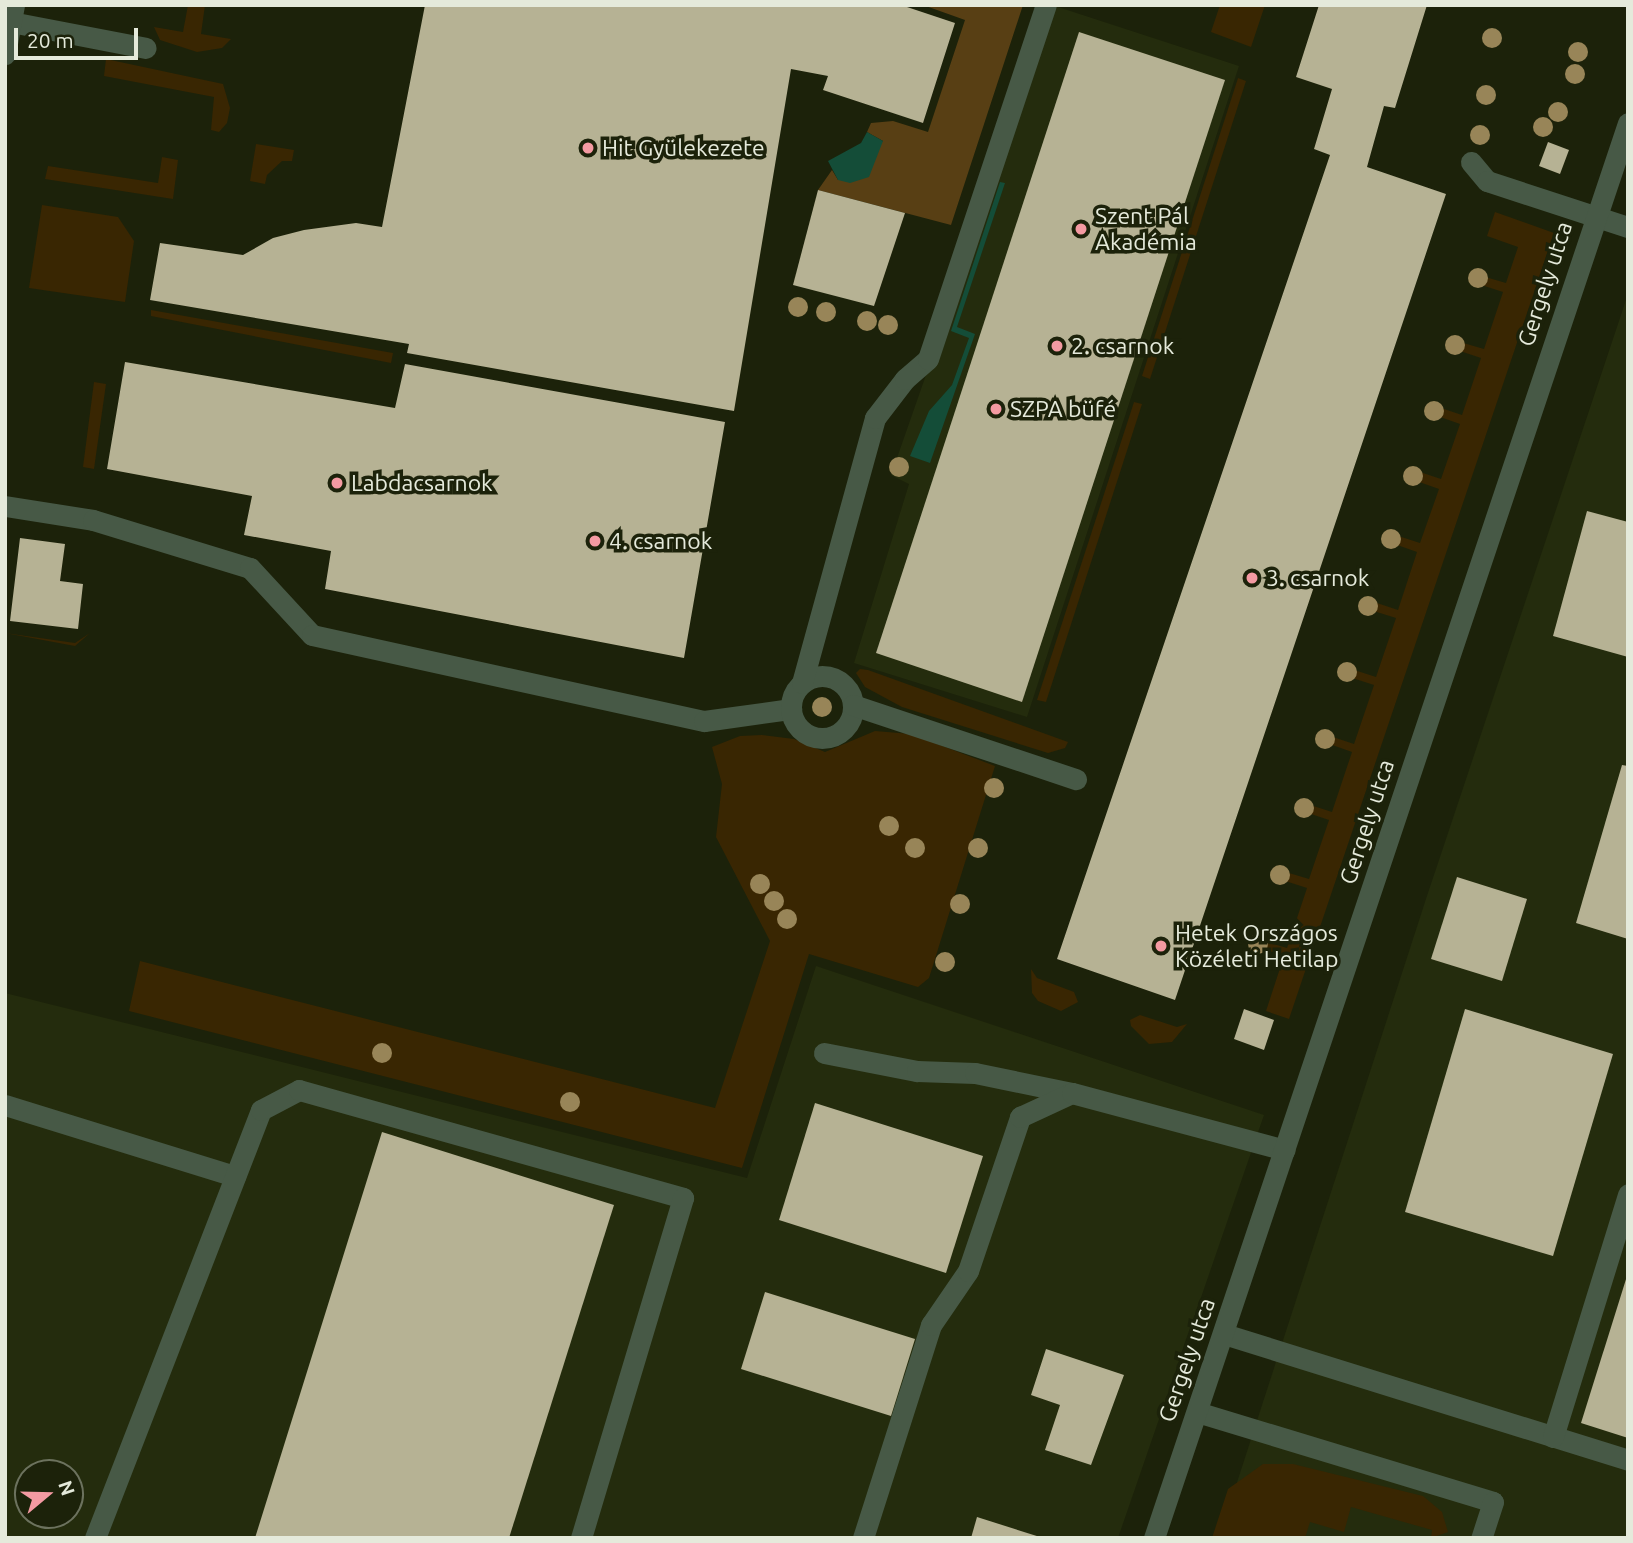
<!DOCTYPE html>
<html>
<head>
<meta charset="utf-8">
<style>
  body { margin:0 }
  #map { position:relative; width:1633px; height:1543px; overflow:hidden; background:#1c220a; font-family:Ubuntu,sans-serif }
  div>[style] { position:absolute }
  .built>* { inset:0; background:#242c0d }
  .green>* { inset:0; background:#392602 }
  .forest>* { inset:0; background:#583f14 }
  .water>* { inset:0; background:#144d38 }
  .building>* { inset:0; background:#b6b294 }
  .minor>* { height:21px; margin:-10.5px; padding:0 10.5px; transform-origin:10.5px; border-radius:10.5px; background:#475946 }
  .minor>.ring { margin:-10.5px; padding:0; box-sizing:content-box; background:none; border:21px solid #475946; border-radius:50% }
  .trees>* { width:20px; height:20px; margin:-10px; border-radius:50%; background:#988558 }
  .dots>* { width:19px; height:19px; translate:-50% -50%; box-sizing:border-box; border:4px solid #1c220a; border-radius:50% }
  span { translate:-50% -50%; white-space:nowrap; text-align:center; line-height:1.15; -webkit-text-stroke:7px #1c220a; paint-order:stroke }
  .poi-label { font-size:23px; color:#e5eadb }
  .left { translate:0 -50%; text-align:left }
  .street-label { font-size:23px; color:#e5eadb }
  .frame { position:absolute; inset:0; border:7px solid #e5eadb; pointer-events:none }
  .north { position:absolute; left:14px; top:1459px; width:70px; height:70px; box-sizing:border-box; background:#1c220a; border:2px solid #6c725e; border-radius:50%; rotate:71deg; font-size:19px; font-weight:700; line-height:28px; text-align:center; color:#e5eadb }
  .north::after { content:''; display:block; margin:auto; width:24px; height:32px; background:#f49aa2; clip-path:polygon(50% 0,100% 100%,50% 72%,0 100%) }
  .scale { position:absolute; left:14px; top:28px; width:124px; height:32px; box-sizing:border-box; border:4px solid #e5eadb; border-top:0; padding-left:9px; font-size:21px; line-height:24px; white-space:nowrap; color:#e5eadb; -webkit-text-stroke:5px #1c220a; paint-order:stroke }
</style>
</head>
<body>
<div id="map">
  <div class="built">
    <div style="clip-path:polygon(1055px 6px,1239px 66px,1027px 717px,854px 663px,909px 484px,891px 475px)"></div>
    <div style="clip-path:polygon(1628px 294px,1628px 1538px,1219px 1538px,1425px 902px)"></div>
    <div style="clip-path:polygon(evenodd,816px 966px,1264px 1115px,1118px 1538px,5px 1538px,5px 993px,747px 1178px,816px 966px,28px 1473px,70px 1473px,70px 1515px,28px 1515px,28px 1473px)"></div>
  </div>
  <div class="green">
    <div style="clip-path:polygon(188px 5px,205px 5px,201px 34px,231px 39px,222px 48px,197px 52px,160px 40px,154px 27px,183px 32px)"></div>
    <div style="clip-path:polygon(1220px 5px,1265px 5px,1251px 47px,1211px 32px)"></div>
    <div style="clip-path:polygon(106px 59px,223px 84px,230px 108px,227px 123px,219px 132px,211px 130px,214px 97px,104px 76px)"></div>
    <div style="clip-path:polygon(1238px 78px,1246px 81px,1150px 379px,1142px 376px)"></div>
    <div style="clip-path:polygon(256px 144px,294px 150px,292px 161px,282px 161px,267px 175px,265px 184px,250px 181px)"></div>
    <div style="clip-path:polygon(162px 157px,178px 160px,173px 199px,45px 179px,48px 166px,158px 183px)"></div>
    <div style="clip-path:polygon(42px 205px,118px 217px,134px 241px,125px 302px,29px 288px)"></div>
    <div style="clip-path:polygon(1495px 212px,1554px 233px,1289px 1019px,1266px 1011px,1284px 956px,1254px 946px,1256px 939px,1287px 948px,1307px 888px,1276px 878px,1279px 870px,1309px 879px,1329px 820px,1299px 810px,1301px 802px,1332px 812px,1352px 752px,1321px 741px,1324px 734px,1354px 744px,1374px 685px,1343px 675px,1345px 667px,1376px 677px,1396px 618px,1364px 608px,1368px 600px,1398px 610px,1417px 552px,1386px 541px,1389px 533px,1420px 543px,1439px 489px,1408px 478px,1411px 469px,1441px 479px,1460px 424px,1429px 413px,1432px 405px,1462px 415px,1481px 358px,1451px 348px,1453px 340px,1484px 349px,1503px 292px,1472px 282px,1475px 274px,1506px 283px,1518px 247px,1487px 236px)"></div>
    <div style="clip-path:polygon(151px 310px,393px 353px,391px 363px,151px 316px)"></div>
    <div style="clip-path:polygon(94px 382px,106px 384px,94px 469px,83px 467px)"></div>
    <div style="clip-path:polygon(1134px 402px,1142px 404px,1046px 702px,1037px 700px)"></div>
    <div style="clip-path:polygon(5px 633px,75px 643px,90px 633px,75px 646px)"></div>
    <div style="clip-path:polygon(860px 669px,868px 670px,1068px 742px,1065px 748px,1048px 753px,902px 707px,865px 687px,856px 673px)"></div>
    <div style="clip-path:polygon(875px 731px,911px 734px,995px 766px,929px 978px,918px 987px,809px 954px,742px 1168px,129px 1011px,140px 961px,715px 1108px,770px 941px,716px 837px,722px 784px,712px 747px,740px 736px,762px 735px,794px 739px,825px 752px)"></div>
    <div style="clip-path:polygon(1031px 969px,1037px 978px,1074px 992px,1078px 1002px,1061px 1011px,1038px 1001px,1032px 993px)"></div>
    <div style="clip-path:polygon(1140px 1015px,1177px 1027px,1187px 1024px,1172px 1042px,1149px 1044px,1131px 1026px,1130px 1020px)"></div>
    <div style="clip-path:polygon(1263px 1464px,1293px 1464px,1423px 1496px,1442px 1512px,1448px 1532px,1431px 1538px,1432px 1530px,1351px 1507px,1344px 1532px,1310px 1522px,1305px 1538px,1212px 1538px,1228px 1489px)"></div>
  </div>
  <div class="forest">
    <div style="clip-path:polygon(923px 5px,1023px 5px,951px 225px,818px 190px,832px 170px,838px 180px,883px 141px,867px 132px,871px 123px,893px 121px,928px 132px,965px 20px)"></div>
  </div>
  <div class="water">
    <div style="clip-path:polygon(867px 132px,883px 141px,869px 177px,850px 183px,838px 180px,828px 161px,861px 143px)"></div>
    <div style="clip-path:polygon(1000px 182px,1005px 183px,957px 327px,975px 334px,930px 463px,910px 456px,929px 411px,952px 385px,969px 338px,951px 331px)"></div>
  </div>
  <div class="building">
    <div style="clip-path:polygon(425px 5px,901px 5px,955px 23px,923px 123px,823px 90px,828px 76px,791px 69px,734px 411px,407px 353px,409px 344px,150px 300px,160px 243px,243px 255px,273px 238px,304px 230px,356px 223px,382px 227px)"></div>
    <div style="clip-path:polygon(1319px 5px,1427px 5px,1395px 108px,1384px 106px,1367px 167px,1446px 194px,1175px 1000px,1057px 959px,1330px 155px,1314px 149px,1332px 89px,1296px 77px)"></div>
    <div style="clip-path:polygon(1079px 32px,1225px 80px,1022px 702px,876px 653px)"></div>
    <div style="clip-path:polygon(1548px 142px,1569px 150px,1560px 174px,1539px 166px)"></div>
    <div style="clip-path:polygon(818px 190px,905px 213px,874px 306px,793px 285px)"></div>
    <div style="clip-path:polygon(125px 362px,395px 408px,405px 364px,725px 422px,684px 658px,325px 589px,331px 551px,244px 535px,252px 496px,107px 469px)"></div>
    <div style="clip-path:polygon(1587px 511px,1628px 522px,1628px 657px,1553px 636px)"></div>
    <div style="clip-path:polygon(20px 538px,65px 544px,60px 581px,83px 584px,78px 629px,10px 621px)"></div>
    <div style="clip-path:polygon(1622px 765px,1628px 766px,1628px 939px,1576px 923px)"></div>
    <div style="clip-path:polygon(1457px 877px,1527px 899px,1502px 981px,1431px 959px)"></div>
    <div style="clip-path:polygon(1244px 1009px,1274px 1020px,1264px 1050px,1234px 1039px)"></div>
    <div style="clip-path:polygon(1465px 1009px,1613px 1054px,1553px 1256px,1405px 1212px)"></div>
    <div style="clip-path:polygon(815px 1103px,983px 1156px,946px 1273px,779px 1220px)"></div>
    <div style="clip-path:polygon(382px 1132px,614px 1205px,509px 1538px,255px 1538px)"></div>
    <div style="clip-path:polygon(1627px 1276px,1628px 1276px,1628px 1438px,1581px 1423px)"></div>
    <div style="clip-path:polygon(765px 1292px,915px 1339px,891px 1416px,741px 1369px)"></div>
    <div style="clip-path:polygon(1046px 1349px,1124px 1375px,1091px 1465px,1045px 1450px,1060px 1405px,1031px 1395px)"></div>
    <div style="clip-path:polygon(977px 1517px,1040px 1537px,1040px 1538px,971px 1538px)"></div>
  </div>
  <div class="minor">
    <div style="left:11px;top:22px;width:137px;rotate:10.9deg"></div>
    <div style="left:5px;top:54px;width:50px;rotate:-79.6deg"></div>
    <div style="left:1471px;top:162px;width:25px;rotate:50deg"></div>
    <div style="left:1487px;top:181px;width:148px;rotate:18.1deg"></div>
    <div style="left:5px;top:506px;width:89px;rotate:9deg"></div>
    <div style="left:93px;top:520px;width:164px;rotate:17deg"></div>
    <div style="left:250px;top:568px;width:91px;rotate:47.2deg"></div>
    <div style="left:312px;top:635px;width:401px;rotate:12.4deg"></div>
    <div style="left:704px;top:721px;width:88px;rotate:-7.9deg"></div>
    <div class="ring" style="left:791px;top:676px;width:41px;height:41px"></div>
    <div style="left:802px;top:683px;width:275px;rotate:-74.6deg"></div>
    <div style="left:875px;top:418px;width:49px;rotate:-52.4deg"></div>
    <div style="left:905px;top:379px;width:30px;rotate:-41deg"></div>
    <div style="left:928px;top:359px;width:373px;rotate:-71.6deg"></div>
    <div style="left:853px;top:705px;width:235px;rotate:18.4deg"></div>
    <div style="left:824px;top:1053px;width:95px;rotate:11deg"></div>
    <div style="left:917px;top:1071px;width:58px;rotate:2deg"></div>
    <div style="left:975px;top:1073px;width:99px;rotate:11.7deg"></div>
    <div style="left:5px;top:1105px;width:241px;rotate:17.2deg"></div>
    <div style="left:1224px;top:1334px;width:423px;rotate:17.3deg"></div>
    <div style="left:1197px;top:1412px;width:309px;rotate:16.9deg"></div>
    <div style="left:1493px;top:1502px;width:38px;rotate:108deg"></div>
    <div style="left:1553px;top:1437px;width:254px;rotate:-72.8deg"></div>
    <div style="left:95px;top:1538px;width:459px;rotate:-68.8deg"></div>
    <div style="left:261px;top:1110px;width:43px;rotate:-27.8deg"></div>
    <div style="left:299px;top:1090px;width:399px;rotate:15.7deg"></div>
    <div style="left:683px;top:1198px;width:355px;rotate:106.7deg"></div>
    <div style="left:863px;top:1538px;width:224px;rotate:-72.3deg"></div>
    <div style="left:931px;top:1325px;width:65px;rotate:-55.6deg"></div>
    <div style="left:968px;top:1271px;width:163px;rotate:-71.3deg"></div>
    <div style="left:1020px;top:1117px;width:57px;rotate:-24.8deg"></div>
    <div style="left:1072px;top:1093px;width:220px;rotate:15deg"></div>
    <div style="left:1154px;top:1538px;width:1492px;rotate:-71.48deg"></div>
  </div>
  <div class="trees">
    <div style="left:1492px;top:38px"></div>
    <div style="left:1578px;top:52px"></div>
    <div style="left:1575px;top:74px"></div>
    <div style="left:1486px;top:95px"></div>
    <div style="left:1558px;top:112px"></div>
    <div style="left:1543px;top:127px"></div>
    <div style="left:1480px;top:135px"></div>
    <div style="left:1478px;top:278px"></div>
    <div style="left:798px;top:307px"></div>
    <div style="left:826px;top:312px"></div>
    <div style="left:867px;top:321px"></div>
    <div style="left:888px;top:325px"></div>
    <div style="left:1455px;top:345px"></div>
    <div style="left:1434px;top:411px"></div>
    <div style="left:899px;top:467px"></div>
    <div style="left:1413px;top:476px"></div>
    <div style="left:1391px;top:539px"></div>
    <div style="left:1368px;top:606px"></div>
    <div style="left:1347px;top:672px"></div>
    <div style="left:822px;top:707px"></div>
    <div style="left:1325px;top:739px"></div>
    <div style="left:994px;top:788px"></div>
    <div style="left:1304px;top:808px"></div>
    <div style="left:889px;top:826px"></div>
    <div style="left:915px;top:848px"></div>
    <div style="left:978px;top:848px"></div>
    <div style="left:1280px;top:875px"></div>
    <div style="left:760px;top:884px"></div>
    <div style="left:774px;top:901px"></div>
    <div style="left:960px;top:904px"></div>
    <div style="left:787px;top:919px"></div>
    <div style="left:1258px;top:944px"></div>
    <div style="left:945px;top:962px"></div>
    <div style="left:382px;top:1053px"></div>
    <div style="left:570px;top:1102px"></div>
  </div>
  <div class="dots">
    <div style="left:588px;top:148px;background:#f49aa2"></div>
    <div style="left:1081px;top:229px;background:#f49aa2"></div>
    <div style="left:1057px;top:346px;background:#f49aa2"></div>
    <div style="left:996px;top:409px;background:#f49aa2"></div>
    <div style="left:337px;top:483px;background:#f49aa2"></div>
    <div style="left:595px;top:541px;background:#f49aa2"></div>
    <div style="left:1252px;top:578px;background:#f49aa2"></div>
    <div style="left:1161px;top:946px;background:#f49aa2"></div>
  </div>
  <div class="poi-label">
    <span class="left" style="left:602px;top:148px">Hit Gyülekezete</span>
    <span class="left" style="left:1095px;top:229px">Szent Pál<br>Akadémia</span>
    <span class="left" style="left:1071px;top:346px">2. csarnok</span>
    <span class="left" style="left:1010px;top:409px">SZPA büfé</span>
    <span class="left" style="left:351px;top:483px">Labdacsarnok</span>
    <span class="left" style="left:609px;top:541px">4. csarnok</span>
    <span class="left" style="left:1266px;top:578px">3. csarnok</span>
    <span class="left" style="left:1175px;top:946px">Hetek Országos<br>Közéleti Hetilap</span>
  </div>
  <div class="street-label">
    <span style="left:1545px;top:284px;rotate:-72deg">Gergely utca</span>
    <span style="left:1367px;top:822px;rotate:-72deg">Gergely utca</span>
    <span style="left:1187px;top:1360px;rotate:-71deg">Gergely utca</span>
  </div>
  <div class="frame"></div>
  <div class="north">N</div>
  <div class="scale">20 m</div>
</div>
</body>
</html>
